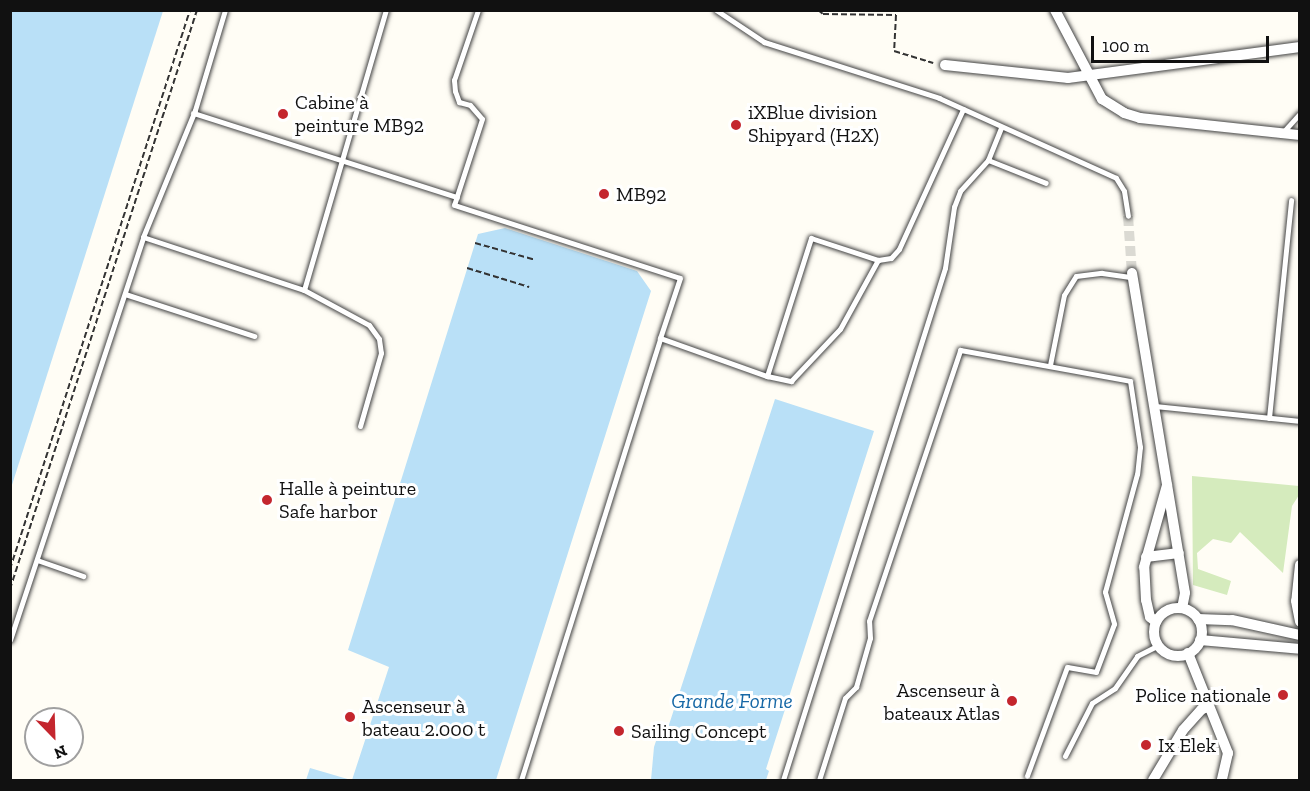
<!DOCTYPE html>
<html>
<head>
<meta charset="utf-8">
<style>
  body { margin:0 }
  #map { position:relative; width:1310px; height:791px; overflow:hidden; background:#fffdf5; font-family:"Zilla Slab",serif }
  div>[style] { position:absolute }
  .green>* { inset:0; background:#d5ebbd }
  .water>* { inset:0; background:#b9e0f7 }
  .minor-tunnel>* { height:10px; margin-top:-5px; transform-origin:0; background:repeating-linear-gradient(90deg,#dbdad3 0 10px,transparent 0 15px) }
  .path>* { height:2px; margin-top:-1px; transform-origin:0; background:repeating-linear-gradient(90deg,#333 0 6px,transparent 0 9px) }
  .roads { filter:drop-shadow(0 0 2px #444) drop-shadow(0 0 2px #444) }
  .service>* { height:5px; margin:-2.5px; padding:0 2.5px; transform-origin:2.5px; border-radius:2.5px; background:#fff }
  .minor>* { height:10px; margin:-5px; padding:0 5px; transform-origin:5px; border-radius:5px; background:#fff }
  .minor>.ring { margin:-5px; padding:0; box-sizing:content-box; background:none; border:10px solid #fff; border-radius:50% }
  .dots>* { width:16px; height:16px; translate:-50% -50%; box-sizing:border-box; border:3px solid #fff; border-radius:50% }
  span { translate:-50% -50%; white-space:nowrap; text-align:center; line-height:1.15; -webkit-text-stroke:6px #fff; paint-order:stroke }
  .poi-label { font-size:20px; color:#111 }
  .left { translate:0 -50%; text-align:left }
  .right { translate:-100% -50%; text-align:right }
  .water-label { font-size:21px; color:#1768a6; font-style:italic }
  .frame { position:absolute; inset:0; border:12px solid #111; pointer-events:none }
  .north { position:absolute; left:24px; top:707px; width:60px; height:60px; box-sizing:border-box; background:#fff; border:2px solid #a0a0a0; border-radius:50%; rotate:157deg; font-size:16px; font-weight:700; line-height:24px; text-align:center; color:#111 }
  .north::after { content:''; display:block; margin:auto; width:21px; height:27px; background:#c4262e; clip-path:polygon(50% 0,100% 100%,50% 72%,0 100%) }
  .scale { position:absolute; left:1091px; top:36px; width:178px; height:27px; box-sizing:border-box; border:3px solid #111; border-top:0; padding-left:8px; font-size:18px; line-height:21px; white-space:nowrap; color:#111; -webkit-text-stroke:4px #fff; paint-order:stroke }
</style>
</head>
<body>
<div id="map">
  <div class="green">
    <div style="clip-path:polygon(1192px 476px,1299px 486px,1299px 495px,1292px 506px,1283px 573px,1240px 532px,1231px 543px,1213px 539px,1197px 553px,1198px 569px,1231px 581px,1227px 595px,1193px 585px)"></div>
  </div>
  <div class="water">
    <div style="clip-path:polygon(11px 10px,163px 11px,11px 488px,10px 11px)"></div>
    <div style="clip-path:polygon(505px 228px,637px 271px,651px 291px,496px 780px,352px 780px,389px 667px,348px 650px,478px 234px)"></div>
    <div style="clip-path:polygon(775px 399px,874px 431px,766px 769px,769px 771px,766px 780px,651px 780px,654px 747px,658px 735px,665px 737px)"></div>
    <div style="clip-path:polygon(310px 768px,351px 780px,306px 780px)"></div>
  </div>
  <div class="minor-tunnel">
    <div style="left:1128px;top:216px;width:57px;rotate:86deg"></div>
  </div>
  <div class="path">
    <div style="left:818px;top:10px;width:6px;rotate:39deg"></div>
    <div style="left:823px;top:14px;width:73px;rotate:0.8deg"></div>
    <div style="left:896px;top:15px;width:36px;rotate:93deg"></div>
    <div style="left:894px;top:51px;width:41px;rotate:17.1deg"></div>
    <div style="left:475px;top:243px;width:63px;rotate:15.6deg"></div>
    <div style="left:467px;top:268px;width:65px;rotate:17deg"></div>
    <div style="left:10px;top:569px;width:587px;rotate:-72.15deg"></div>
    <div style="left:10px;top:589px;width:608px;rotate:-72.1deg"></div>
  </div>
  <div class="roads">
    <div class="service">
      <div style="left:478px;top:10px;width:74px;rotate:108.9deg"></div>
      <div style="left:454px;top:80px;width:11px;rotate:85deg"></div>
      <div style="left:455px;top:91px;width:12px;rotate:70deg"></div>
      <div style="left:459px;top:102px;width:11px;rotate:15deg"></div>
      <div style="left:470px;top:105px;width:18px;rotate:49deg"></div>
      <div style="left:482px;top:119px;width:90px;rotate:108deg"></div>
      <div style="left:454px;top:205px;width:237px;rotate:17.9deg"></div>
      <div style="left:680px;top:278px;width:63px;rotate:108.4deg"></div>
      <div style="left:716px;top:10px;width:58px;rotate:33.7deg"></div>
      <div style="left:764px;top:42px;width:184px;rotate:17.7deg"></div>
      <div style="left:939px;top:98px;width:194px;rotate:24.3deg"></div>
      <div style="left:1116px;top:178px;width:15px;rotate:58deg"></div>
      <div style="left:1124px;top:191px;width:25px;rotate:81deg"></div>
      <div style="left:193px;top:113px;width:277px;rotate:17.7deg"></div>
      <div style="left:1284px;top:131px;width:24px;rotate:-48deg"></div>
      <div style="left:988px;top:160px;width:62px;rotate:21.6deg"></div>
      <div style="left:143px;top:237px;width:169px;rotate:18.2deg"></div>
      <div style="left:304px;top:290px;width:74px;rotate:28.3deg"></div>
      <div style="left:369px;top:325px;width:17px;rotate:54deg"></div>
      <div style="left:379px;top:339px;width:14px;rotate:82deg"></div>
      <div style="left:381px;top:353px;width:76px;rotate:106deg"></div>
      <div style="left:304px;top:290px;width:292px;rotate:-73.7deg"></div>
      <div style="left:125px;top:294px;width:136px;rotate:18deg"></div>
      <div style="left:1050px;top:365px;width:71px;rotate:-78.7deg"></div>
      <div style="left:1064px;top:295px;width:22px;rotate:-58deg"></div>
      <div style="left:1076px;top:276px;width:26px;rotate:-7deg"></div>
      <div style="left:1102px;top:273px;width:30px;rotate:8deg"></div>
      <div style="left:767px;top:376px;width:25px;rotate:12deg"></div>
      <div style="left:791px;top:381px;width:71px;rotate:-46.7deg"></div>
      <div style="left:840px;top:329px;width:79px;rotate:-61.2deg"></div>
      <div style="left:1155px;top:406px;width:146px;rotate:5.9deg"></div>
      <div style="left:1269px;top:418px;width:219px;rotate:-84.2deg"></div>
      <div style="left:37px;top:560px;width:49px;rotate:19.2deg"></div>
      <div style="left:10px;top:640px;width:424px;rotate:-71.7deg"></div>
      <div style="left:143px;top:237px;width:137px;rotate:-67.7deg"></div>
      <div style="left:195px;top:110px;width:104px;rotate:-73.3deg"></div>
      <div style="left:1065px;top:756px;width:59px;rotate:-63deg"></div>
      <div style="left:1092px;top:703px;width:27px;rotate:-33deg"></div>
      <div style="left:1115px;top:688px;width:39px;rotate:-55deg"></div>
      <div style="left:1137px;top:656px;width:25px;rotate:-27deg"></div>
      <div style="left:521px;top:780px;width:463px;rotate:-72.5deg"></div>
      <div style="left:660px;top:338px;width:114px;rotate:19.6deg"></div>
      <div style="left:767px;top:376px;width:145px;rotate:-72.3deg"></div>
      <div style="left:811px;top:238px;width:71px;rotate:18.2deg"></div>
      <div style="left:878px;top:260px;width:13px;rotate:-9deg"></div>
      <div style="left:891px;top:258px;width:12px;rotate:-48deg"></div>
      <div style="left:899px;top:249px;width:154px;rotate:-65.4deg"></div>
      <div style="left:783px;top:780px;width:537px;rotate:-72.44deg"></div>
      <div style="left:945px;top:268px;width:62px;rotate:-81.6deg"></div>
      <div style="left:954px;top:207px;width:17px;rotate:-69deg"></div>
      <div style="left:960px;top:191px;width:42px;rotate:-47.9deg"></div>
      <div style="left:988px;top:160px;width:35px;rotate:-68deg"></div>
      <div style="left:819px;top:780px;width:86px;rotate:-72.4deg"></div>
      <div style="left:845px;top:698px;width:16px;rotate:-45deg"></div>
      <div style="left:856px;top:687px;width:51px;rotate:-74.1deg"></div>
      <div style="left:870px;top:638px;width:17px;rotate:-93deg"></div>
      <div style="left:869px;top:621px;width:286px;rotate:-71.4deg"></div>
      <div style="left:960px;top:350px;width:173px;rotate:10.3deg"></div>
      <div style="left:1130px;top:381px;width:67px;rotate:81.4deg"></div>
      <div style="left:1140px;top:447px;width:27px;rotate:96deg"></div>
      <div style="left:1137px;top:474px;width:122px;rotate:105.2deg"></div>
      <div style="left:1105px;top:592px;width:33px;rotate:74deg"></div>
      <div style="left:1114px;top:624px;width:51px;rotate:110.6deg"></div>
      <div style="left:1096px;top:672px;width:29px;rotate:-170deg"></div>
      <div style="left:1067px;top:667px;width:116px;rotate:110.2deg"></div>
    </div>
    <div class="minor">
      <div style="left:1055px;top:10px;width:101px;rotate:62.2deg"></div>
      <div style="left:1102px;top:99px;width:26px;rotate:32deg"></div>
      <div style="left:1124px;top:113px;width:17px;rotate:17deg"></div>
      <div style="left:1140px;top:118px;width:161px;rotate:6.1deg"></div>
      <div style="left:945px;top:65px;width:124px;rotate:6deg"></div>
      <div style="left:1068px;top:78px;width:234px;rotate:-7.6deg"></div>
      <div style="left:1132px;top:273px;width:324px;rotate:80.6deg"></div>
      <div style="left:1185px;top:593px;width:15px;rotate:101deg"></div>
      <div style="left:1146px;top:557px;width:33px;rotate:-7deg"></div>
      <div style="left:1300px;top:565px;width:36px;rotate:96deg"></div>
      <div style="left:1296px;top:601px;width:21px;rotate:79deg"></div>
      <div class="ring" style="left:1154px;top:608px;width:38px;height:38px"></div>
      <div style="left:1198px;top:619px;width:34px;rotate:2deg"></div>
      <div style="left:1232px;top:620px;width:70px;rotate:12.4deg"></div>
      <div style="left:1156px;top:622px;width:8px;rotate:-140deg"></div>
      <div style="left:1150px;top:617px;width:17px;rotate:-103deg"></div>
      <div style="left:1146px;top:600px;width:33px;rotate:-93deg"></div>
      <div style="left:1144px;top:567px;width:85px;rotate:-74.3deg"></div>
      <div style="left:1200px;top:640px;width:100px;rotate:5.1deg"></div>
      <div style="left:1188px;top:653px;width:108px;rotate:68.2deg"></div>
      <div style="left:1228px;top:753px;width:28px;rotate:103deg"></div>
      <div style="left:1153px;top:780px;width:58px;rotate:-59deg"></div>
      <div style="left:1183px;top:730px;width:28px;rotate:-48deg"></div>
      <div style="left:1202px;top:709px;width:6px;rotate:-18deg"></div>
    </div>
  </div>
  <div class="dots">
    <div style="left:283px;top:114px;background:#c4262e"></div>
    <div style="left:736px;top:125px;background:#c4262e"></div>
    <div style="left:604px;top:194px;background:#c4262e"></div>
    <div style="left:267px;top:500px;background:#c4262e"></div>
    <div style="left:1283px;top:695px;background:#c4262e"></div>
    <div style="left:1012px;top:701px;background:#c4262e"></div>
    <div style="left:350px;top:717px;background:#c4262e"></div>
    <div style="left:619px;top:731px;background:#c4262e"></div>
    <div style="left:1146px;top:745px;background:#c4262e"></div>
  </div>
  <div class="poi-label">
    <span class="left" style="left:295px;top:114px">Cabine à<br>peinture MB92</span>
    <span class="left" style="left:748px;top:124px">iXBlue division<br>Shipyard (H2X)</span>
    <span class="left" style="left:616px;top:194px">MB92</span>
    <span class="left" style="left:279px;top:500px">Halle à peinture<br>Safe harbor</span>
    <span class="right" style="left:1000px;top:702px">Ascenseur à<br>bateaux Atlas</span>
    <span class="right" style="left:1271px;top:695px">Police nationale</span>
    <span class="left" style="left:362px;top:718px">Ascenseur à<br>bateau 2.000 t</span>
    <span class="left" style="left:631px;top:731px">Sailing Concept</span>
    <span class="left" style="left:1158px;top:745px">Ix Elek</span>
  </div>
  <div class="water-label">
    <span style="left:732px;top:701px">Grande Forme</span>
  </div>
  <div class="frame"></div>
  <div class="north">N</div>
  <div class="scale">100 m</div>
</div>
</body>
</html>
